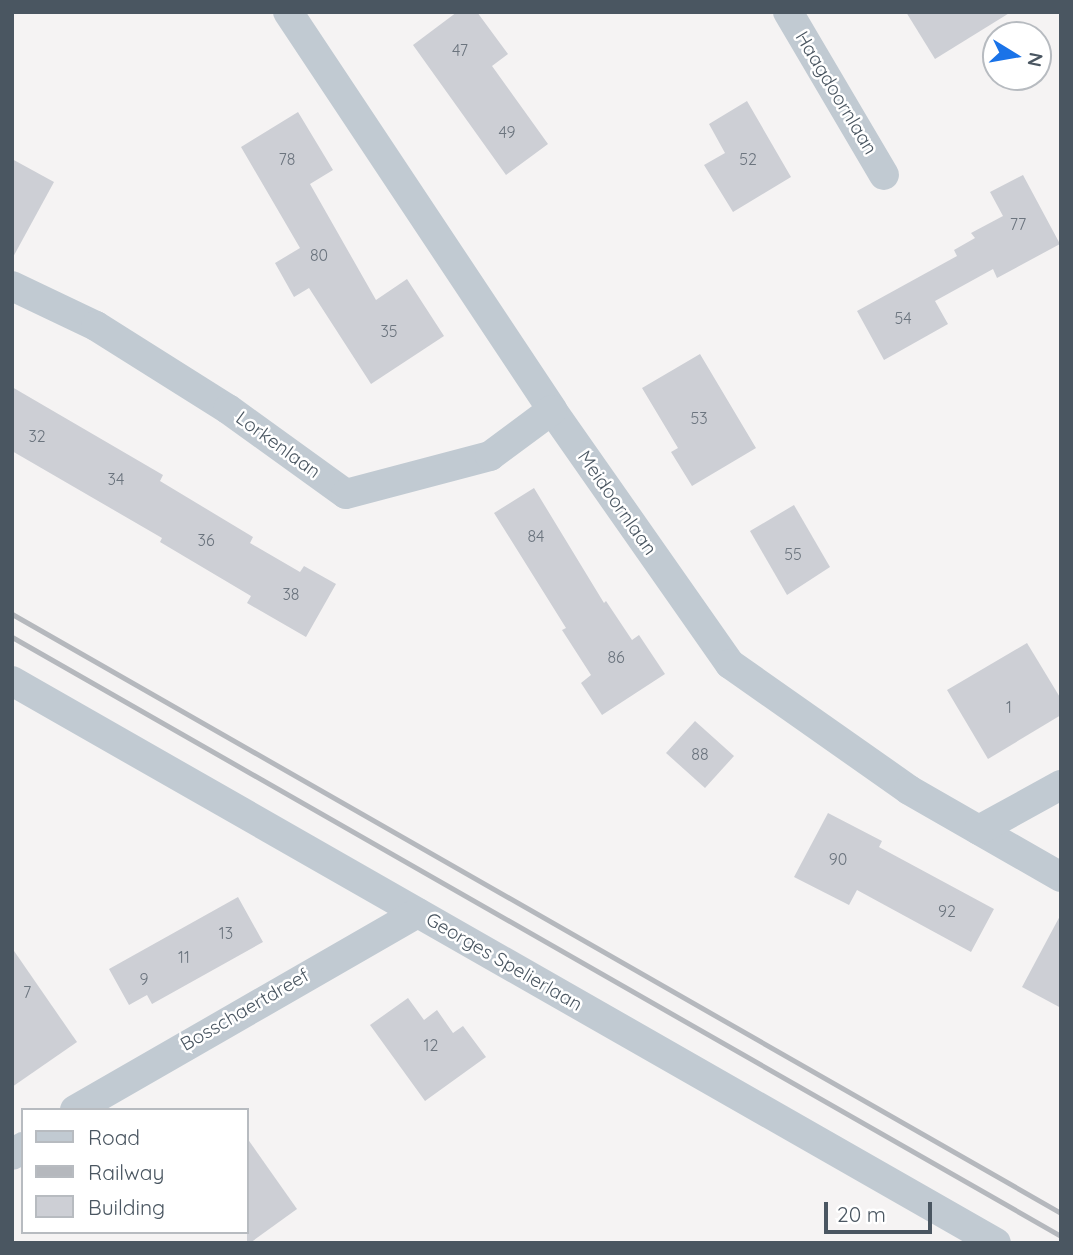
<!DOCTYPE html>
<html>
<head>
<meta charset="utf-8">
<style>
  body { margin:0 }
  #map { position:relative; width:1073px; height:1255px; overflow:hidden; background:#f5f3f3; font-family:Quicksand,sans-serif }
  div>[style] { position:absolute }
  .building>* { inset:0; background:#cdcfd5 }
  .minor>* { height:30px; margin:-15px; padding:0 15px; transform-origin:15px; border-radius:15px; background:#c1cad2 }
  .rail>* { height:5px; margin:-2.5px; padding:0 2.5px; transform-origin:2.5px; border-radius:2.5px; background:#b5b8bd }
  span { translate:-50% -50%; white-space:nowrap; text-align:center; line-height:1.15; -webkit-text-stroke:5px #fff; paint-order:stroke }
  .number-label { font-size:16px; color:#6b747e }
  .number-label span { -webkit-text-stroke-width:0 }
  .street-label { font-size:19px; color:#4a5661 }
  .frame { position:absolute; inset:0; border:14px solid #4a5661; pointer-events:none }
  .legend { position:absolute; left:21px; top:1108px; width:228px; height:126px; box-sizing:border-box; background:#fff; border:2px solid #b7bbc0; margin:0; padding:9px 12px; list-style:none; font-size:21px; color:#4a5661 }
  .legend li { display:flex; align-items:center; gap:14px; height:35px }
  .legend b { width:35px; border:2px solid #b7bbc0 }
  .north { position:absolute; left:982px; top:21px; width:70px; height:70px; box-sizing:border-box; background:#fff; border:2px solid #b7bbc0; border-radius:50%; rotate:101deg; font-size:19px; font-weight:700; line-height:28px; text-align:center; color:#4a5661 }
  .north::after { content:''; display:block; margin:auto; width:24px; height:32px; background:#1a73e8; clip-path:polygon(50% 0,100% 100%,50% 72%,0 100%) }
  .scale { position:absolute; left:824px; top:1202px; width:108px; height:32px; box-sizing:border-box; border:4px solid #4a5661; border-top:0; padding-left:9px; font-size:21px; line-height:24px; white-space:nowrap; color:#4a5661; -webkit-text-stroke:5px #fff; paint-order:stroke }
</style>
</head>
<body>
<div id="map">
  <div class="building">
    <div style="clip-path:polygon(457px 12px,477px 12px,508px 54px,492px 66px,548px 144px,506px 175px,413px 45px)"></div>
    <div style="clip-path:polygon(906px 12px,1011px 12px,935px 59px)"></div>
    <div style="clip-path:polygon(747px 101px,791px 177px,733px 212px,704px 165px,725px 153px,709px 124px)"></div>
    <div style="clip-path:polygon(298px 112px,333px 170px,310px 184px,376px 300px,407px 279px,444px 336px,371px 384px,309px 288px,294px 297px,275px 263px,300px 248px,241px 147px)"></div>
    <div style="clip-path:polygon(12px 159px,54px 182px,12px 259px)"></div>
    <div style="clip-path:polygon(1023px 175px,1060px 244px,997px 278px,993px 269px,935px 301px,948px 324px,884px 360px,857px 311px,957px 256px,954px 250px,975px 238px,971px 233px,1003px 216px,990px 192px)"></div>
    <div style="clip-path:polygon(700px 354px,756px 448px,692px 486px,671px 452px,678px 448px,642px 388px)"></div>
    <div style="clip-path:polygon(12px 387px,163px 475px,160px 481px,253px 537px,250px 543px,300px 572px,304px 566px,336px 584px,306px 637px,247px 603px,251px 596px,160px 542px,162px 538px,12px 451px)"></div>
    <div style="clip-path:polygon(534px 488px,604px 603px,606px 601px,632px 640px,639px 635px,665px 674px,602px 715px,581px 683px,591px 675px,562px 630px,566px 628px,494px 513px)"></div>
    <div style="clip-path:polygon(794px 505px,830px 567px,787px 595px,750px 531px)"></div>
    <div style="clip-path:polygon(1027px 643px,1061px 699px,1061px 715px,988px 759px,947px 690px)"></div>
    <div style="clip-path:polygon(695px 721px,734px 756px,705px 788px,666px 753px)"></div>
    <div style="clip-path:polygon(828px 813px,882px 841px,879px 847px,994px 909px,971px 952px,857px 890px,849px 905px,794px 877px)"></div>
    <div style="clip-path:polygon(238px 897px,263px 942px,152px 1004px,147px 995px,129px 1005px,109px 969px)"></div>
    <div style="clip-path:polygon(1061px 914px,1061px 1008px,1022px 987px)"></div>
    <div style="clip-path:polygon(12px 948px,77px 1042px,12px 1087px)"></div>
    <div style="clip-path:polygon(408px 998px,424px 1020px,437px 1010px,453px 1033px,463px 1026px,486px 1057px,425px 1101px,370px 1025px)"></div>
    <div style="clip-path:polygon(247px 1138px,297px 1209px,250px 1243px,247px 1243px)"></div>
  </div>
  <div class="minor">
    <div style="left:288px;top:12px;width:478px;rotate:56.4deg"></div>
    <div style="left:552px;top:410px;width:310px;rotate:55deg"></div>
    <div style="left:730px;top:664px;width:219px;rotate:35.1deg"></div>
    <div style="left:909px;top:790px;width:175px;rotate:29.8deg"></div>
    <div style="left:788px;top:12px;width:189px;rotate:59.5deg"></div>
    <div style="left:12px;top:286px;width:93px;rotate:25.5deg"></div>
    <div style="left:96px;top:326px;width:156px;rotate:32.2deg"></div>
    <div style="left:228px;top:409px;width:145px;rotate:35.8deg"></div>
    <div style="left:346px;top:494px;width:149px;rotate:-14.8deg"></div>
    <div style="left:490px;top:456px;width:77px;rotate:-36.6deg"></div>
    <div style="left:12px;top:681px;width:1133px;rotate:29.73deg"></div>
    <div style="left:979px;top:830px;width:94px;rotate:-28.8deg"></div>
    <div style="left:75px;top:1110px;width:395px;rotate:-29.9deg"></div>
    <div style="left:12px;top:1155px;width:14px;rotate:-36deg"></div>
  </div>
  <div class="rail">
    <div style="left:12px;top:614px;width:1208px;rotate:29.73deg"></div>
    <div style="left:12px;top:637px;width:1208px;rotate:29.73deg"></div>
  </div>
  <div class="number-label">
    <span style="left:460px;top:50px">47</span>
    <span style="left:507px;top:132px">49</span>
    <span style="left:287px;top:159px">78</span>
    <span style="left:748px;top:159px">52</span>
    <span style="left:1018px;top:224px">77</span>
    <span style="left:319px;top:255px">80</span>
    <span style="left:903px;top:318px">54</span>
    <span style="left:389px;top:331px">35</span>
    <span style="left:699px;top:418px">53</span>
    <span style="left:37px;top:436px">32</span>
    <span style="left:116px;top:479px">34</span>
    <span style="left:536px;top:536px">84</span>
    <span style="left:206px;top:540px">36</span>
    <span style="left:793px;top:554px">55</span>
    <span style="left:291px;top:594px">38</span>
    <span style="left:616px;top:657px">86</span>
    <span style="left:1009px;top:707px">1</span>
    <span style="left:700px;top:754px">88</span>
    <span style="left:838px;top:859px">90</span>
    <span style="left:947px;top:911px">92</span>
    <span style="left:226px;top:933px">13</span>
    <span style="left:184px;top:957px">11</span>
    <span style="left:144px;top:979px">9</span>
    <span style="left:27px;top:992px">7</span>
    <span style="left:431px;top:1045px">12</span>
  </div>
  <div class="street-label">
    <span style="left:836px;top:93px;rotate:59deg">Haagdoornlaan</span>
    <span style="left:278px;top:445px;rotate:36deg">Lorkenlaan</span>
    <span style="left:617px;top:503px;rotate:55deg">Meidoornlaan</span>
    <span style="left:504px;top:962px;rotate:30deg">Georges Spelierlaan</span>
    <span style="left:245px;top:1010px;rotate:-30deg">Bosschaertdreef</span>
  </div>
  <div class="frame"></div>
  <ul class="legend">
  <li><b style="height:9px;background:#c1cad2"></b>Road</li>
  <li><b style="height:9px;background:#b5b8bd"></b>Railway</li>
  <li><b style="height:19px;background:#cdcfd5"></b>Building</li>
  </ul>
  <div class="north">N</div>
  <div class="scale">20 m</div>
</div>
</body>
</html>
